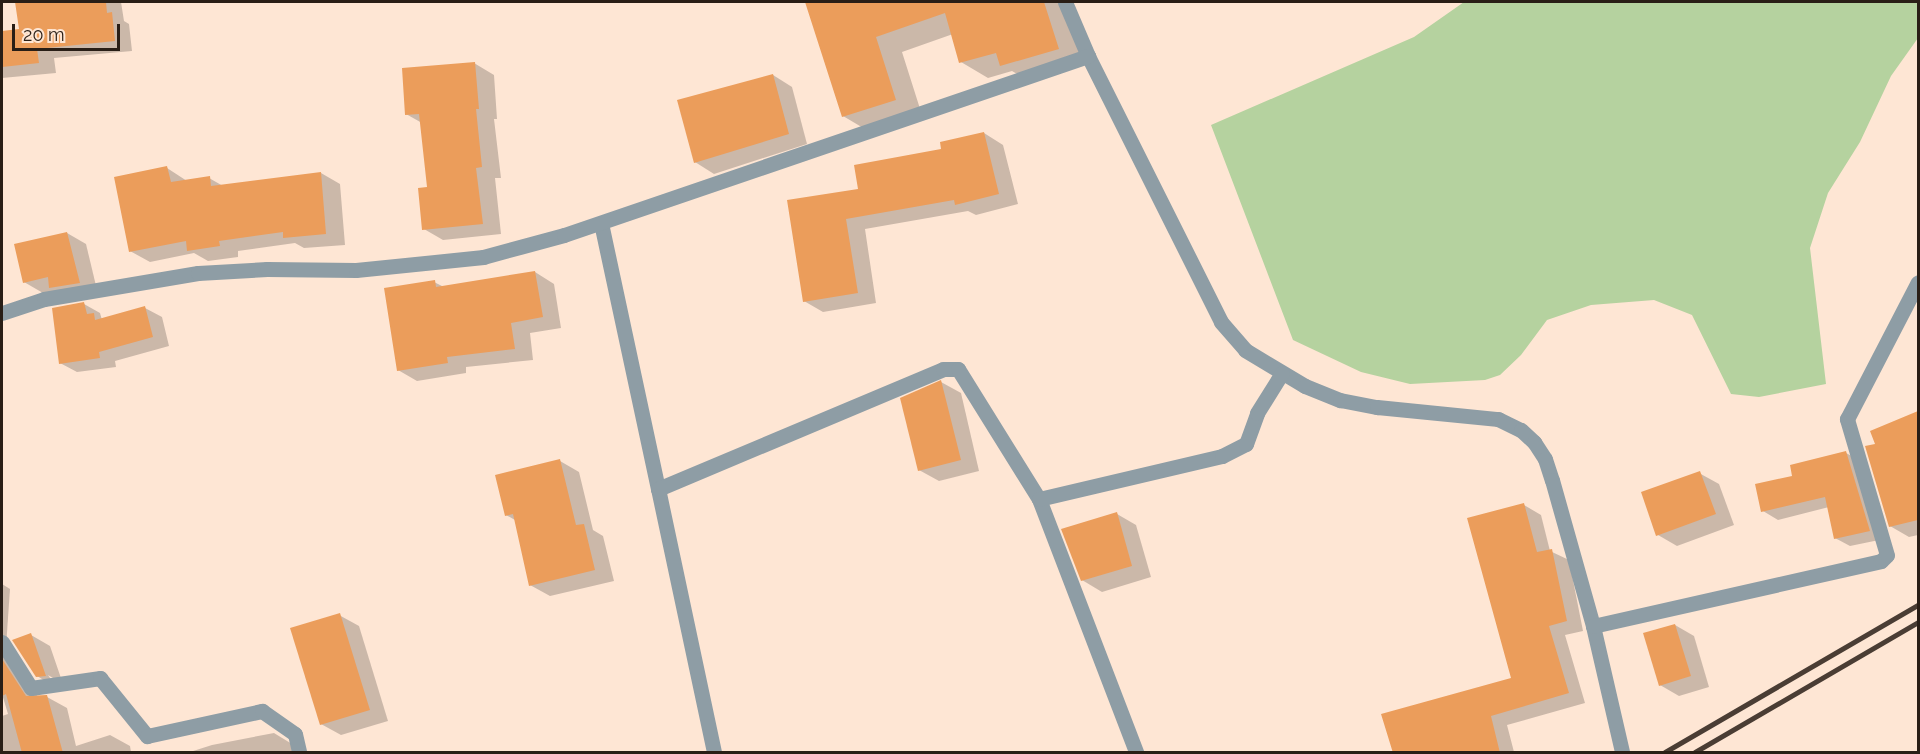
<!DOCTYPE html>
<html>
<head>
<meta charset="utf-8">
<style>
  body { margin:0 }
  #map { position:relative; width:1920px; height:754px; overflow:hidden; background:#fee6d4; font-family:Raleway,sans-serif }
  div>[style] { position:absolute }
  .green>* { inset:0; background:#b5d29f }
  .shadow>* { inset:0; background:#0003 }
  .building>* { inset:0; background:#eb9d5b }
  .street>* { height:15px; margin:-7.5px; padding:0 7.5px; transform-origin:7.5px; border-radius:7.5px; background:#8e9da5 }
  .rail>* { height:4.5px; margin:-2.25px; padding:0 2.25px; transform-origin:2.25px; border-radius:2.25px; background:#4a3d34 }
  span { translate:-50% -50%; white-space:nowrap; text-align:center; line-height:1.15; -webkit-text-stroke:4.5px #fee6d4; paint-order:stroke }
  .frame { position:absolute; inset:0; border:3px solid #291e16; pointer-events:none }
  .scale { position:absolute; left:12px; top:24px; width:108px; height:27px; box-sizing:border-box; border:3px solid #291e16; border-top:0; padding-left:8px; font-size:18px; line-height:21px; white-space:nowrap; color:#291e16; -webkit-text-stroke:4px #fee6d4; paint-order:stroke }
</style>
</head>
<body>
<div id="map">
  <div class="green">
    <div style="clip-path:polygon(1464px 2px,1918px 2px,1918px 38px,1891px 76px,1860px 142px,1828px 193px,1810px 248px,1826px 384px,1759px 397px,1731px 394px,1692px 315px,1654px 300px,1591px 305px,1547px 320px,1521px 355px,1500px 375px,1485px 380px,1410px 384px,1361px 372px,1293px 340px,1211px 125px,1414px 37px)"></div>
  </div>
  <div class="shadow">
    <div style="clip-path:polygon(17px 2px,121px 2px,124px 21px,129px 24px,132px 51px,54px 58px,56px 73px,2px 78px,2px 33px,21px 31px)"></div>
    <div style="clip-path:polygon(807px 2px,1061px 2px,1085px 64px,1029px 81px,1012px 71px,988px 78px,961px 62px,953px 34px,902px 52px,922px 115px,870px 132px,843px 116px)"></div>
    <div style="clip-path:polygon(474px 63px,494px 75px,497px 119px,494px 119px,501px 178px,495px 178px,501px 234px,443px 240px,424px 229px,428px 188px,422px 123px,406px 114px)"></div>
    <div style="clip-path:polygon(773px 75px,792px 87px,807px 144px,714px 174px,695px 162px)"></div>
    <div style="clip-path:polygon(984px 133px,1003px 145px,1018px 204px,976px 215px,968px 211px,865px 229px,876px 303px,823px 312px,804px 301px,860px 190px)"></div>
    <div style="clip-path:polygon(167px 168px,187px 181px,209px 178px,223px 186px,321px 173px,340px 184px,345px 245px,304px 248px,295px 243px,238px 251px,238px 257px,208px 261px,194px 253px,150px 262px,130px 251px)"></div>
    <div style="clip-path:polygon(67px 233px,86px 244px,98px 294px,43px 293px,24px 282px)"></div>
    <div style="clip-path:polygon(535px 272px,554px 284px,561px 328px,530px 333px,533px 360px,466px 367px,466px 373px,417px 381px,398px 370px,434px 282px,444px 287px)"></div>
    <div style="clip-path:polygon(84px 304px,100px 313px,102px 320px,145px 308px,162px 317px,169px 346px,115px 361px,116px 367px,77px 372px,60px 363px)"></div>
    <div style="clip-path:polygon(941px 382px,961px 393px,979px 471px,939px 481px,919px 470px)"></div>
    <div style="clip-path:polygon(1918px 412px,1918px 535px,1909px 537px,1890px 526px,1877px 445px,1872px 432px)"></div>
    <div style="clip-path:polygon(1846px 453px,1861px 461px,1884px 539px,1850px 546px,1835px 538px,1829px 507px,1778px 520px,1763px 511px,1794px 477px)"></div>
    <div style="clip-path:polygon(560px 461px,579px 472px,593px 530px,603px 536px,614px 581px,550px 596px,530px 585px,515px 520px,506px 515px)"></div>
    <div style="clip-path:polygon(1699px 473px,1719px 484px,1734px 525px,1677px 546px,1658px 535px)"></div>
    <div style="clip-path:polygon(1524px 505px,1541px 515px,1550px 551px,1569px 560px,1583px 631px,1565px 635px,1585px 703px,1507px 725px,1514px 752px,1395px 752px,1513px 679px)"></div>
    <div style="clip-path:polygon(1117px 514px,1136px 525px,1151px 577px,1102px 592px,1082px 580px)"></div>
    <div style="clip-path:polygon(2px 584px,10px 589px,6px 647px,2px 647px)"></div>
    <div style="clip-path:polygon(339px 615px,359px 626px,388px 721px,341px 735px,321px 724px)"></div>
    <div style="clip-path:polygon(1675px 625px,1694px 636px,1709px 687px,1679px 696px,1660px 685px)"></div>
    <div style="clip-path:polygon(31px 635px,50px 646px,63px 684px,48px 675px,57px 688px,37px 676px)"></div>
    <div style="clip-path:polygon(2px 653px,13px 660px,38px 697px,47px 697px,67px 708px,76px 746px,110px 735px,130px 746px,131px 752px,2px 752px,2px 716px,8px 714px,2px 694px)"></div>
    <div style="clip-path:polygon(274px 733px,305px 752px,190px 752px,212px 745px)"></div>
  </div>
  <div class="building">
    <div style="clip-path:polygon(15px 2px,106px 2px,107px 13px,112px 12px,115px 41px,37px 49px,39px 63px,2px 67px,2px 31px,19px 29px)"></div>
    <div style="clip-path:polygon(805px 2px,1044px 2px,1059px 49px,1000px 66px,996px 53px,959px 63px,945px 13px,876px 37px,896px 100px,842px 117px)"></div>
    <div style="clip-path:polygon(475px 62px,479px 109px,476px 109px,482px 167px,476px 168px,483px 224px,422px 230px,418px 188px,427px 187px,419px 114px,405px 115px,402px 68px)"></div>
    <div style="clip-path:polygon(773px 74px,789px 134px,694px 163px,677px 100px)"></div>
    <div style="clip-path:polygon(984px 132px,999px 194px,955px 205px,954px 200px,846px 219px,858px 293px,803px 302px,787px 200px,858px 189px,854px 165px,941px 149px,940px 142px)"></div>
    <div style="clip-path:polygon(167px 166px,171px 182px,210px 176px,211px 186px,321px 172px,326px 234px,283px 238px,283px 232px,219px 241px,220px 246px,187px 251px,186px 241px,129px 252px,114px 177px)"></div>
    <div style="clip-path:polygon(67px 232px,80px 283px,49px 288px,48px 277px,23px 283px,14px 244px)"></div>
    <div style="clip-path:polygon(535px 271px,543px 317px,511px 323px,515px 349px,447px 357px,448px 363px,397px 371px,384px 288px,435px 280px,436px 287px)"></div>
    <div style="clip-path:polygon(84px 302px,87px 314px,94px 313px,95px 320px,145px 306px,153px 337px,99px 352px,100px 358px,59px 364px,52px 308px)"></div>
    <div style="clip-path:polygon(941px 380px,961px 460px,918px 471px,900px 398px)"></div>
    <div style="clip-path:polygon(1918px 411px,1918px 520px,1889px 527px,1865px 446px,1875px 444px,1870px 431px)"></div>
    <div style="clip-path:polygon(1846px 451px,1870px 531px,1834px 539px,1825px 497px,1761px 512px,1755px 484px,1792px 476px,1790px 465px)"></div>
    <div style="clip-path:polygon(560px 459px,576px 525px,584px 524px,595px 570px,529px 586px,513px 514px,505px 516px,495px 475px)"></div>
    <div style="clip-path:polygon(1700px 471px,1716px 514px,1656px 536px,1641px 492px)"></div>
    <div style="clip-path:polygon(1524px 503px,1537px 552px,1552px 549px,1567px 621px,1549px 626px,1569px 693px,1491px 716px,1500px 753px,1393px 753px,1381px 714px,1511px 678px,1467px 518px)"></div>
    <div style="clip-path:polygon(1117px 512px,1132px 566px,1081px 581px,1061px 529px)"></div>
    <div style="clip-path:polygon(340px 613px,370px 710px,320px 725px,290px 628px)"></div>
    <div style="clip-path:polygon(1675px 624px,1691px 676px,1659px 686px,1643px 633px)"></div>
    <div style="clip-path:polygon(31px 633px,46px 676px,36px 677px,12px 640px)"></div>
    <div style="clip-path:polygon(2px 659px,26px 696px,47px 695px,63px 753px,22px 753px,6px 694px,2px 696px)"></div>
  </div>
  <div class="street">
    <div style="left:1065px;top:2px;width:59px;rotate:66.9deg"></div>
    <div style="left:1088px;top:56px;width:297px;rotate:63.4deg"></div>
    <div style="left:1221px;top:322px;width:37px;rotate:49deg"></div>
    <div style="left:1245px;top:350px;width:70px;rotate:31deg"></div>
    <div style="left:1305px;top:386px;width:38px;rotate:22deg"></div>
    <div style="left:1340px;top:400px;width:38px;rotate:11deg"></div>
    <div style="left:1377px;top:407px;width:122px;rotate:5.7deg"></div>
    <div style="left:1498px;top:419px;width:25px;rotate:26deg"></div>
    <div style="left:1521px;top:430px;width:18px;rotate:43deg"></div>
    <div style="left:1534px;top:442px;width:20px;rotate:57deg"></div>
    <div style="left:1545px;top:459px;width:22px;rotate:72deg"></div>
    <div style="left:1552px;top:480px;width:152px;rotate:74.3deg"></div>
    <div style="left:1593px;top:626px;width:129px;rotate:77deg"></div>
    <div style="left:601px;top:223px;width:272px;rotate:77.9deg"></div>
    <div style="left:2px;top:313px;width:44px;rotate:-18.4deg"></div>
    <div style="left:44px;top:299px;width:156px;rotate:-9.6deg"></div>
    <div style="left:198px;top:273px;width:69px;rotate:-3.3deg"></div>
    <div style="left:267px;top:269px;width:89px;rotate:0.6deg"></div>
    <div style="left:356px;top:270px;width:128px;rotate:-5.8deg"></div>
    <div style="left:483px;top:257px;width:84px;rotate:-15.2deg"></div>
    <div style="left:564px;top:235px;width:554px;rotate:-18.86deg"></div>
    <div style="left:1039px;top:499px;width:271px;rotate:69deg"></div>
    <div style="left:1593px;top:626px;width:295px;rotate:-12.7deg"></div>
    <div style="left:1881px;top:561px;width:8px;rotate:-45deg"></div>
    <div style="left:1887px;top:555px;width:142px;rotate:-106.4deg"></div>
    <div style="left:1847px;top:419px;width:154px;rotate:-62.6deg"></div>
    <div style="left:2px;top:642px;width:54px;rotate:57.8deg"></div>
    <div style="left:31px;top:688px;width:70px;rotate:-8.2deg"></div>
    <div style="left:100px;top:678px;width:75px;rotate:51deg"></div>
    <div style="left:147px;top:736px;width:118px;rotate:-12.3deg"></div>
    <div style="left:262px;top:711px;width:40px;rotate:34.9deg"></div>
    <div style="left:295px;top:734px;width:18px;rotate:77deg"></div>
    <div style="left:714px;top:752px;width:269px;rotate:-102deg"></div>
    <div style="left:658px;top:489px;width:309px;rotate:-22.8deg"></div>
    <div style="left:943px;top:369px;width:15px"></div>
    <div style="left:958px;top:369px;width:153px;rotate:58.1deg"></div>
    <div style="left:1039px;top:499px;width:188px;rotate:-13.2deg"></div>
    <div style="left:1222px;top:456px;width:27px;rotate:-27deg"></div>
    <div style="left:1246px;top:444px;width:33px;rotate:-70deg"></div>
    <div style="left:1257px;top:413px;width:47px;rotate:-58deg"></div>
  </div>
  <div class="rail">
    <div style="left:1665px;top:752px;width:293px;rotate:-30.2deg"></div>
    <div style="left:1695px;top:752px;width:258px;rotate:-30.2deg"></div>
  </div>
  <div class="frame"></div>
  <div class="scale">20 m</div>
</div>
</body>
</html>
